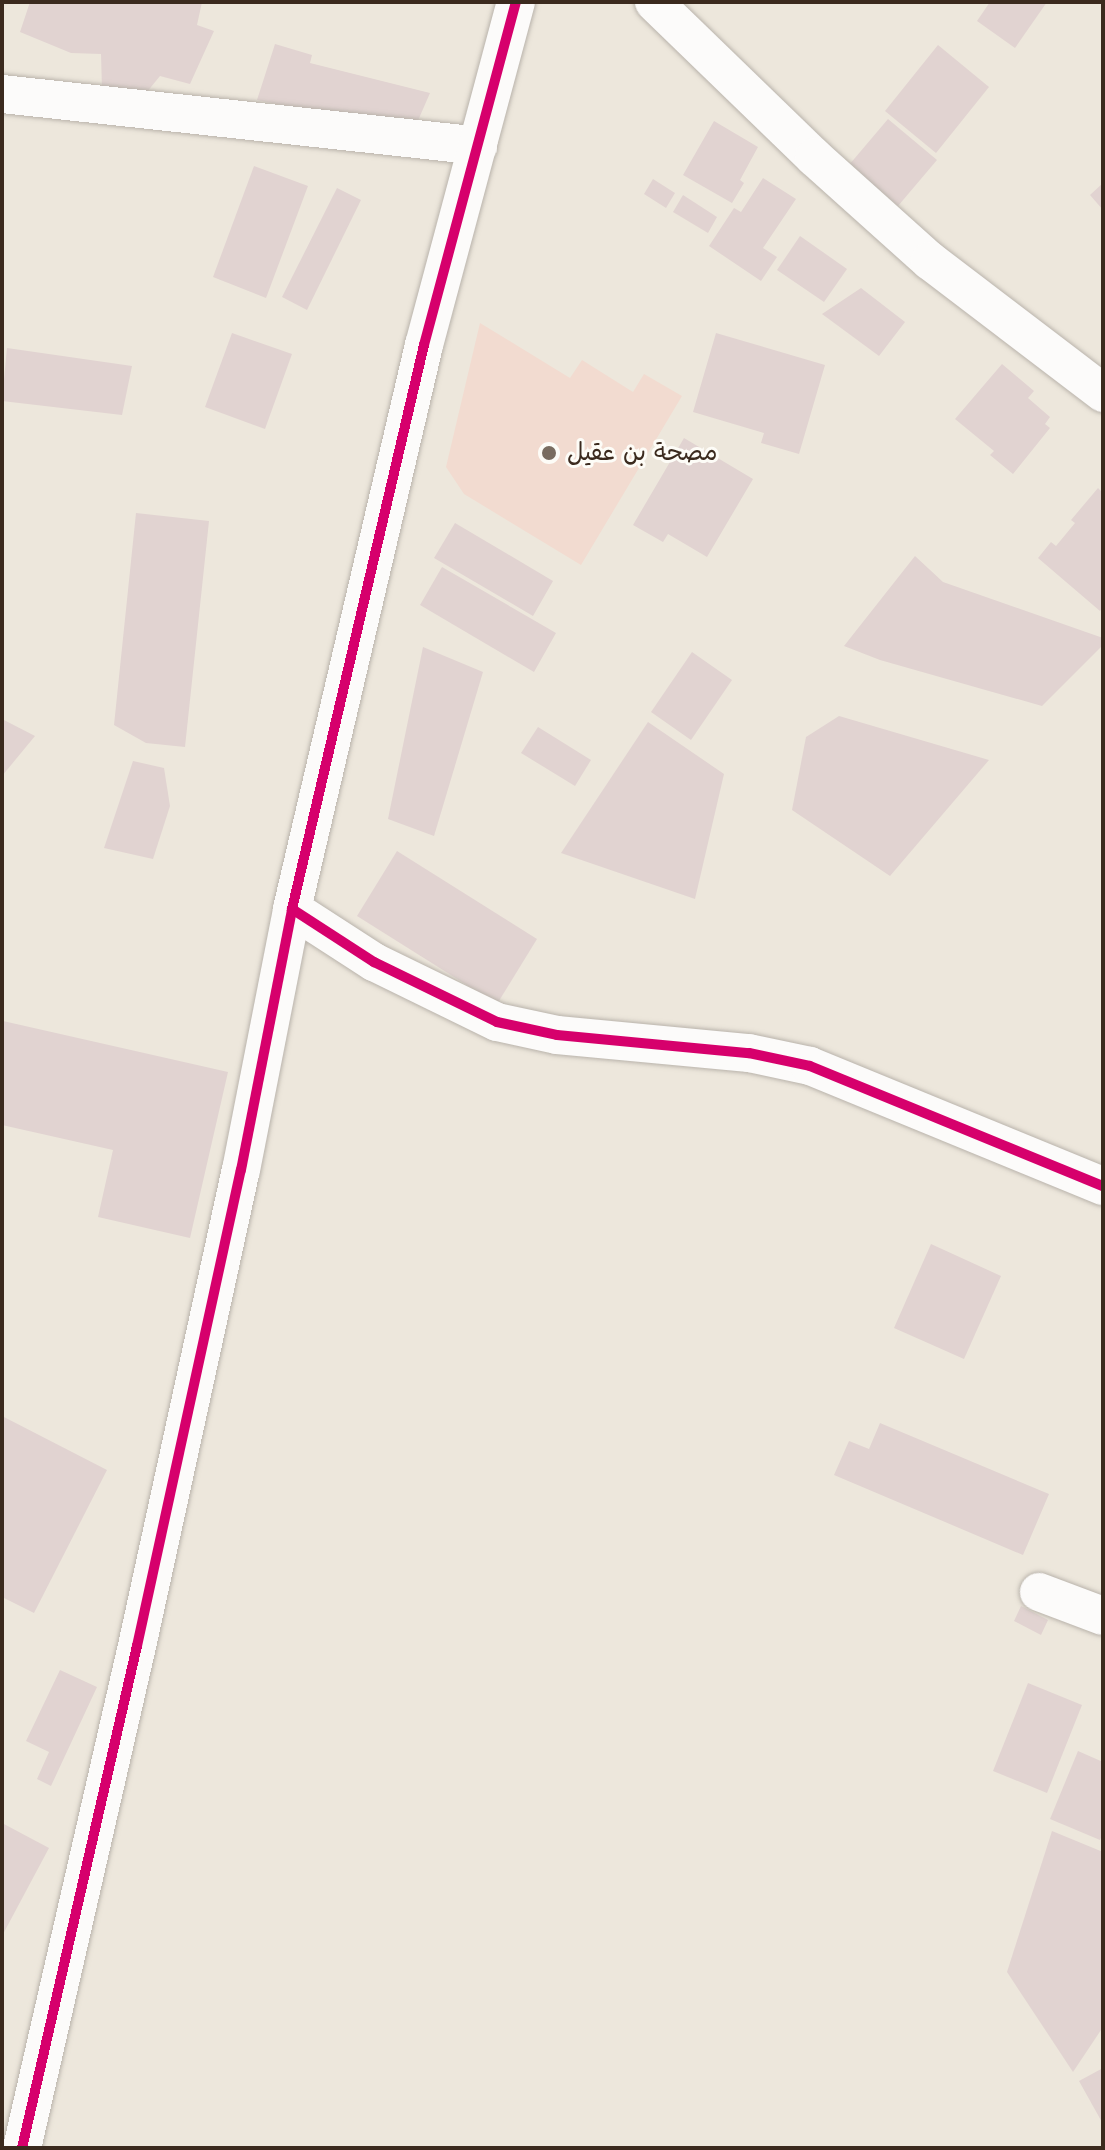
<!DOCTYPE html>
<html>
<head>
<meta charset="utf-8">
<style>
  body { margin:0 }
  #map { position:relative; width:1105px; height:2150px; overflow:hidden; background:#ede7dc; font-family:"Comic Neue","Playpen Sans Arabic",sans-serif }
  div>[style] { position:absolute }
  .built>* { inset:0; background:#f2dbd0 }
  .building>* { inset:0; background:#e1d3d1 }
  .roads { filter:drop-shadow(0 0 2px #b9b3ab) drop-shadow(0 0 2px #b9b3ab) }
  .minor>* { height:38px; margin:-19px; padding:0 19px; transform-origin:19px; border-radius:19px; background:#fcfbfa }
  .cycleway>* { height:10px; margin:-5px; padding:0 5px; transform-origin:5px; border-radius:5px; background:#d6006c }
  .dots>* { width:22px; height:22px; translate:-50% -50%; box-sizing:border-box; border:4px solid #fdfcf7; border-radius:50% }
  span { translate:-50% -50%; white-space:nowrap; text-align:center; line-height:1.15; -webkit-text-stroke:6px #fdfcf7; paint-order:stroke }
  .poi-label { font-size:24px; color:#3b2a1e }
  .left { translate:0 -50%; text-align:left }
  .frame { position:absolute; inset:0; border:4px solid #3b2a1e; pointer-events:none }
</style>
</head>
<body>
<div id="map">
  <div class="built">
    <div style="clip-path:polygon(480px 323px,570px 378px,582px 360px,633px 392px,644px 374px,682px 396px,581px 565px,464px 494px,446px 467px)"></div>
  </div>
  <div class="building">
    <div style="clip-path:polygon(30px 2px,202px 2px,197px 25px,214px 31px,190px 84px,160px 76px,142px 98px,102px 89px,101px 54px,71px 53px,20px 32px)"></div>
    <div style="clip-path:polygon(990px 2px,1047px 2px,1015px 48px,977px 21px)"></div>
    <div style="clip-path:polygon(275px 44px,312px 55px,310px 63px,430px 93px,413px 132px,257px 100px)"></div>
    <div style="clip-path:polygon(938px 45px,989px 87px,936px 153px,885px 111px)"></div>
    <div style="clip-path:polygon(888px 119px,937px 160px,898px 206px,849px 165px)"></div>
    <div style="clip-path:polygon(714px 121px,758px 147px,740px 180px,744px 183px,732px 203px,683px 175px)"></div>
    <div style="clip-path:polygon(254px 166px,308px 186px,266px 298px,213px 277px)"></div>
    <div style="clip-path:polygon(763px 178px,796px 199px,763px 248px,777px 257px,761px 281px,709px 246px,734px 208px,741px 212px)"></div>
    <div style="clip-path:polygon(653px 179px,675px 193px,666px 208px,644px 194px)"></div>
    <div style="clip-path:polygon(1103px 183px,1103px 210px,1090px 195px)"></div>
    <div style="clip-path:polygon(337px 188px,361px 200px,307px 310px,282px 297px)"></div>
    <div style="clip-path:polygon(683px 195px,717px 217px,708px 233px,673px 212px)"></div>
    <div style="clip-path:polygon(800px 236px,847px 269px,824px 302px,777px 270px)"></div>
    <div style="clip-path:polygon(861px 288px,905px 322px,879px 356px,822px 314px)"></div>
    <div style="clip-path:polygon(232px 333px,292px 354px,265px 429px,205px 407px)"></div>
    <div style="clip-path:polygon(716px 333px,825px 365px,799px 454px,761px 443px,764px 433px,693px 412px)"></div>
    <div style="clip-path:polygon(7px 348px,132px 366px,122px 415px,2px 401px)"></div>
    <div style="clip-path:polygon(1002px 364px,1034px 391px,1028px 398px,1050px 417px,1045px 424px,1050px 428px,1013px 474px,990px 455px,994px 451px,955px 419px)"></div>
    <div style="clip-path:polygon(684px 438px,753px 479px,707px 557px,668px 534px,663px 542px,633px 525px)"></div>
    <div style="clip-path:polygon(1098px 488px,1103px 493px,1103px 607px,1100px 611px,1038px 558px,1051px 542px,1056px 546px,1075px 523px,1071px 520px)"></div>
    <div style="clip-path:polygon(136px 513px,209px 521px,185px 747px,146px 743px,114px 725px)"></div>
    <div style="clip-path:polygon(455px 523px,553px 581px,533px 616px,434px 558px)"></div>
    <div style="clip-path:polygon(915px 556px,943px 582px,1103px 638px,1103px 645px,1042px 706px,880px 660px,844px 646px)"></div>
    <div style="clip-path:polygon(442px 567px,556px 633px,534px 672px,420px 605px)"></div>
    <div style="clip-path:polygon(423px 647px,483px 672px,434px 836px,388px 819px)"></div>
    <div style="clip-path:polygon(692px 652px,732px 680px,691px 740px,651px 712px)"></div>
    <div style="clip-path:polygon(839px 716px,989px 760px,890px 876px,792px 810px,806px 737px)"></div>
    <div style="clip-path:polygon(2px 719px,35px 736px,2px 776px)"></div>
    <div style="clip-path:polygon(648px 722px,724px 774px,695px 899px,561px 853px)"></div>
    <div style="clip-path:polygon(538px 727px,591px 760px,575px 786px,521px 753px)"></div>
    <div style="clip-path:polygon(133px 761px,164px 768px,170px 806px,153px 859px,104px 848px)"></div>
    <div style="clip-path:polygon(397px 851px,537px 939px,497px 1004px,357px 916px)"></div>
    <div style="clip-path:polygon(3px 1021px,228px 1072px,190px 1238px,98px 1217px,113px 1150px,2px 1125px)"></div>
    <div style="clip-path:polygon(931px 1244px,1001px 1276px,964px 1359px,894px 1328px)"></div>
    <div style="clip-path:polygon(2px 1416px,107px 1470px,34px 1613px,2px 1597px)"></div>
    <div style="clip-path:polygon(880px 1423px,1049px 1494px,1023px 1555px,834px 1475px,849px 1441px,869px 1449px)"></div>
    <div style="clip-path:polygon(1021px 1606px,1048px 1620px,1041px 1635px,1014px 1621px)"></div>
    <div style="clip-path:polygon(60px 1670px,97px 1687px,51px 1786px,37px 1779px,49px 1752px,26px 1741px)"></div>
    <div style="clip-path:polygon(1028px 1683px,1082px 1705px,1047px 1793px,993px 1771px)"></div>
    <div style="clip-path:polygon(1078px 1751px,1103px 1762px,1103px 1833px,1100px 1840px,1050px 1819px)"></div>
    <div style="clip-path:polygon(2px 1823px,49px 1848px,2px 1936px)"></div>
    <div style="clip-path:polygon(1052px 1831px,1103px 1852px,1103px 2027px,1073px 2072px,1007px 1972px)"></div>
    <div style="clip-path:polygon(1103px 2068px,1103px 2124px,1079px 2081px)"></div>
  </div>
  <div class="roads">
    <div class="minor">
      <div style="left:654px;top:2px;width:223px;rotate:44.1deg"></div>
      <div style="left:814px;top:157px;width:156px;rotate:41.9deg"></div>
      <div style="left:930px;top:261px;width:218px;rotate:37.3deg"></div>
      <div style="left:2px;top:94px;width:479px;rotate:6.2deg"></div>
      <div style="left:292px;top:909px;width:98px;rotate:32.9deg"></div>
      <div style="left:374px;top:962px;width:137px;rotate:26deg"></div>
      <div style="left:497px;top:1022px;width:61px;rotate:12.2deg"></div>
      <div style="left:557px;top:1035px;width:193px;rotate:5.4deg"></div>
      <div style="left:749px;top:1053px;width:62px;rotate:12deg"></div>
      <div style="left:810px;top:1066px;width:317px;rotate:22.3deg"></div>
      <div style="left:1039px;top:1592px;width:68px;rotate:20.6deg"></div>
      <div style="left:22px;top:2148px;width:515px;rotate:-77.1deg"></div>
      <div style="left:137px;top:1646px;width:487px;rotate:-77.7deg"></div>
      <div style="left:241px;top:1170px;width:266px;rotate:-78.9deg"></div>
      <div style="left:292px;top:909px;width:579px;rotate:-76.83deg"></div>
      <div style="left:424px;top:345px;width:355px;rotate:-75deg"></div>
    </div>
  </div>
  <div class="cycleway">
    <div style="left:292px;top:909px;width:98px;rotate:32.9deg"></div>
    <div style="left:374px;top:962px;width:137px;rotate:26deg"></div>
    <div style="left:497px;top:1022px;width:61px;rotate:12.2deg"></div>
    <div style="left:557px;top:1035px;width:193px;rotate:5.4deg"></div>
    <div style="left:749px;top:1053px;width:62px;rotate:12deg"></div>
    <div style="left:810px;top:1066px;width:317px;rotate:22.3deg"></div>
    <div style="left:22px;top:2148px;width:515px;rotate:-77.1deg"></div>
    <div style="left:137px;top:1646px;width:487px;rotate:-77.7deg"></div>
    <div style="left:241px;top:1170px;width:266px;rotate:-78.9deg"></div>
    <div style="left:292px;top:909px;width:579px;rotate:-76.83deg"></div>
    <div style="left:424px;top:345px;width:355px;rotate:-75deg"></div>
  </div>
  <div class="dots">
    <div style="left:549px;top:453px;background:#796c60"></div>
  </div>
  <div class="poi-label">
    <span class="left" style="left:567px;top:453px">مصحة بن عقيل</span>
  </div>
  <div class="frame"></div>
</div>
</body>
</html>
